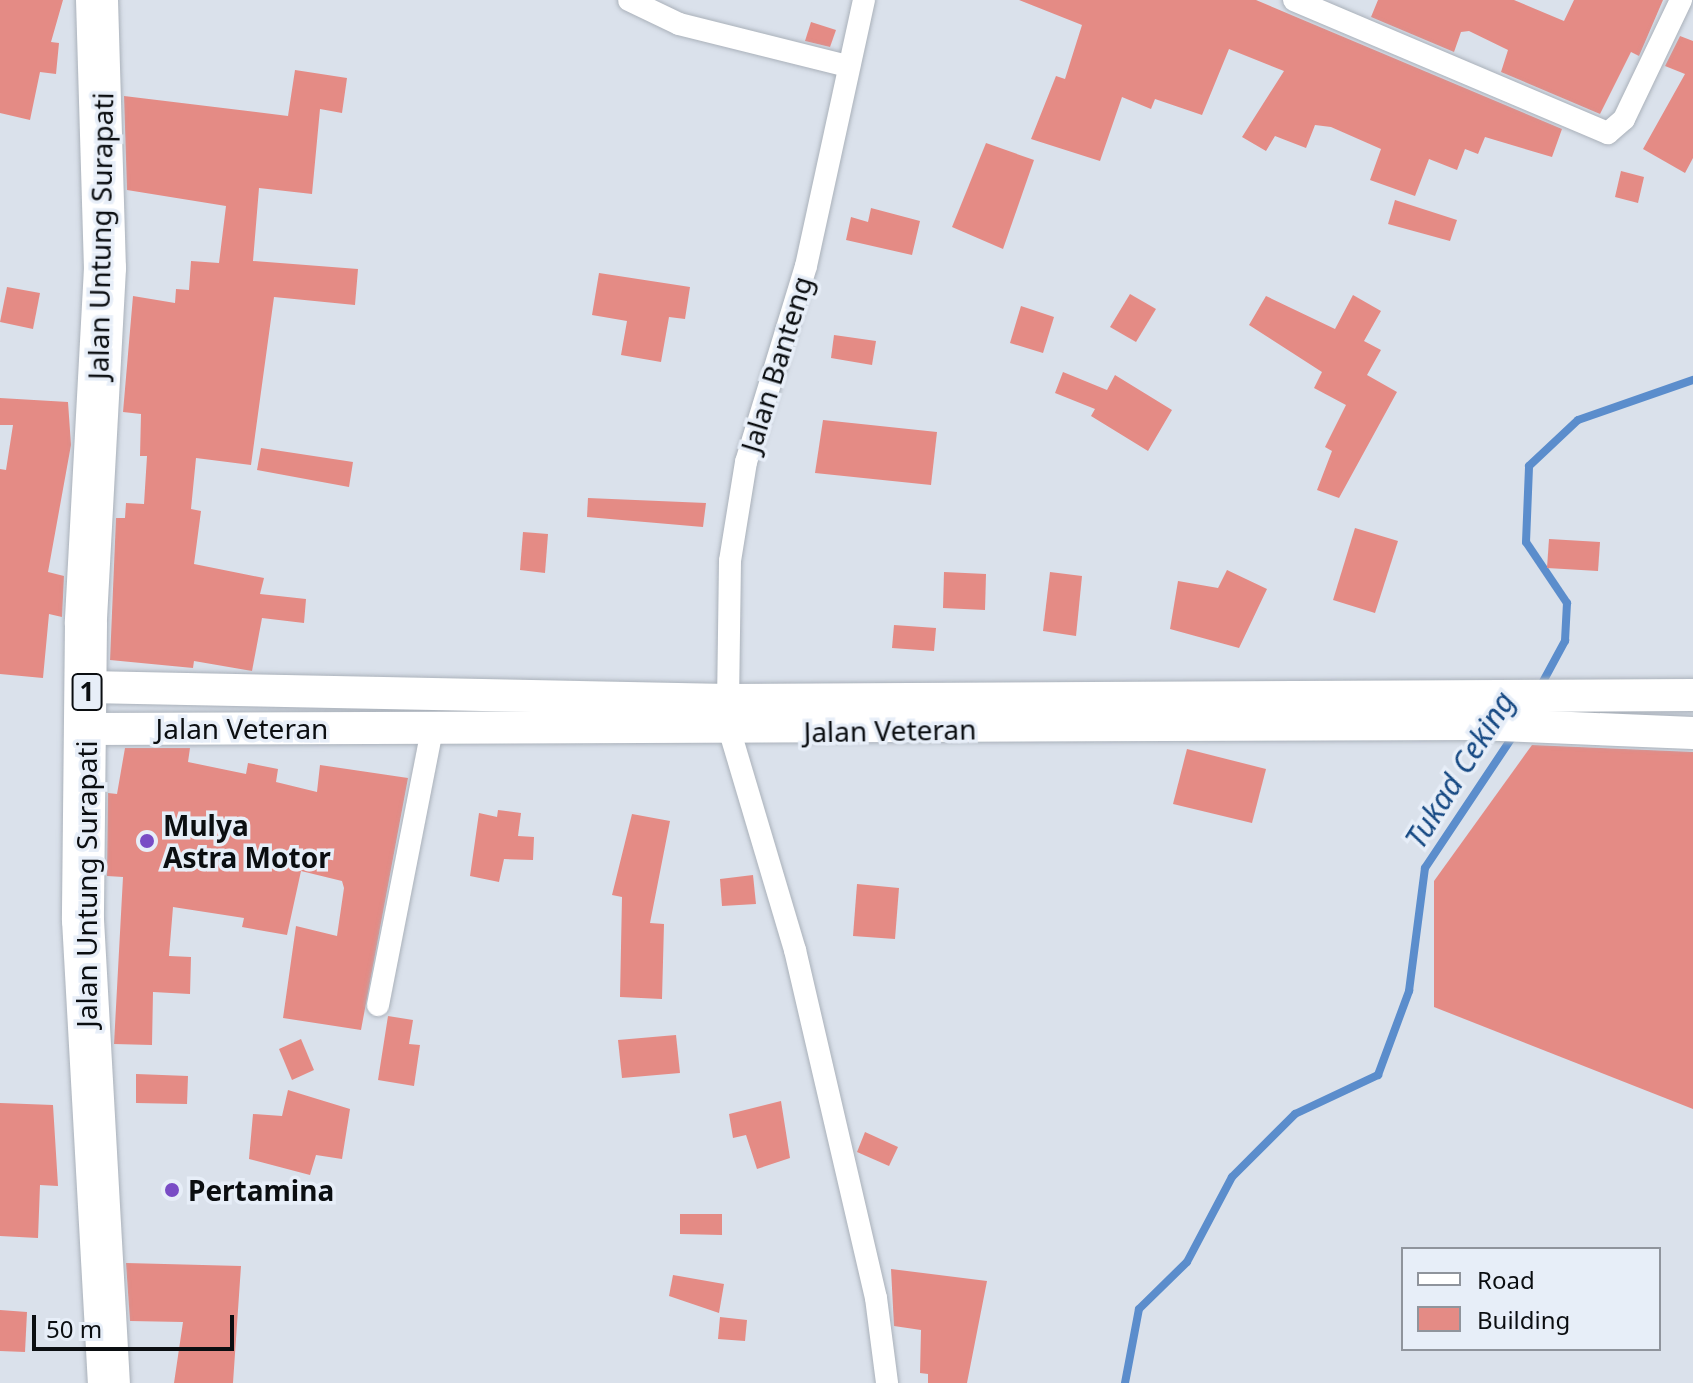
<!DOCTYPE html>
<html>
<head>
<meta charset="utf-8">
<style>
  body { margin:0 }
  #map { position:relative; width:1693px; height:1383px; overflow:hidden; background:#dae1eb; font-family:"Noto Sans",sans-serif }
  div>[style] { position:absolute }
  .stream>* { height:8px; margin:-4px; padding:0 4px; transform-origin:4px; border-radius:4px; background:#5b8dcc }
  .building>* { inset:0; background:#e48b85 }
  .roads { filter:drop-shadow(0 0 2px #aab1ba) drop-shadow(0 0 2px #aab1ba) }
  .street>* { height:22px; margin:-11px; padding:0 11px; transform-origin:11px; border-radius:11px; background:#fff }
  .secondary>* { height:32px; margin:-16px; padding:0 16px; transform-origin:16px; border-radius:16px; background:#fff }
  .highway>* { height:42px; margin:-21px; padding:0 21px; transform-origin:21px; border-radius:21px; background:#fff }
  .dots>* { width:22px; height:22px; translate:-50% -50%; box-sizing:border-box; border:4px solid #e7eef8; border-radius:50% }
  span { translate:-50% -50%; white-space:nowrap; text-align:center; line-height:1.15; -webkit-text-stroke:7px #e7eef8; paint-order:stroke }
  .shield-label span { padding:2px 6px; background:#e7eef8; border:2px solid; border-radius:6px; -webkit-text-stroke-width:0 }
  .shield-label { font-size:26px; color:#0b0e11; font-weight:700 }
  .street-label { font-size:28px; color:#0b0e11 }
  .poi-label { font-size:28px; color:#0b0e11; font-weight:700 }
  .left { translate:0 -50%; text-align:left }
  .water-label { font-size:30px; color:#164983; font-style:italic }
  .legend { position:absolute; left:1401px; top:1247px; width:260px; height:104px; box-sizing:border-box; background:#e7eef8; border:2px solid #8f949c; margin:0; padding:10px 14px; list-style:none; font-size:24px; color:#0b0e11 }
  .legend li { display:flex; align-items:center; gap:16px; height:40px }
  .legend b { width:40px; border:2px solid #8f949c }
  .scale { position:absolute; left:32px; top:1315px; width:202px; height:36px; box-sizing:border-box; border:4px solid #0b0e11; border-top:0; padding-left:10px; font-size:24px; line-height:28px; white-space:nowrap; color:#0b0e11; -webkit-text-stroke:6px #e7eef8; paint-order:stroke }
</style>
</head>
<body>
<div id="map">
  <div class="stream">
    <div style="left:1539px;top:689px;width:55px;rotate:-61.6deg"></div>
    <div style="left:1565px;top:641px;width:38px;rotate:-87deg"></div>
    <div style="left:1567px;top:603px;width:73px;rotate:-123.9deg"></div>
    <div style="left:1526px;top:542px;width:76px;rotate:-87.7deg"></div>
    <div style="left:1529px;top:466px;width:67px;rotate:-43.2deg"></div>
    <div style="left:1578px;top:420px;width:122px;rotate:-19.2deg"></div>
    <div style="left:1125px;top:1383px;width:75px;rotate:-79.3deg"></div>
    <div style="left:1139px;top:1309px;width:67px;rotate:-44.4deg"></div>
    <div style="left:1187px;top:1262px;width:96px;rotate:-62.1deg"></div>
    <div style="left:1232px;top:1177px;width:89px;rotate:-45deg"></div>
    <div style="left:1295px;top:1114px;width:92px;rotate:-25.2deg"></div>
    <div style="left:1378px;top:1075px;width:90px;rotate:-69.7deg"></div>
    <div style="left:1409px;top:991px;width:124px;rotate:-82.6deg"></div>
    <div style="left:1425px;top:868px;width:162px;rotate:-56.3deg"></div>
  </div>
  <div class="building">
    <div style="clip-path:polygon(0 0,63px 0,51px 42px,59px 43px,56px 74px,40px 72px,30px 120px,0 113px)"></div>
    <div style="clip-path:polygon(1019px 0,1256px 0,1562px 129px,1552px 157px,1485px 137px,1478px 154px,1465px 149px,1457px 170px,1429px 159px,1415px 196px,1370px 180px,1381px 149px,1331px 127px,1315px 125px,1306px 148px,1275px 136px,1266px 151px,1242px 137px,1284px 71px,1229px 49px,1202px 115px,1155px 99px,1151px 109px,1122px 97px,1100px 161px,1031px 139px,1056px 76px,1065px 79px,1082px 25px)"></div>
    <div style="clip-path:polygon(1378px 0,1514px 0,1564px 21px,1574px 0,1663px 0,1639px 56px,1631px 52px,1600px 114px,1501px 72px,1508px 50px,1469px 31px,1461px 32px,1454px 52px,1371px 17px)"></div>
    <div style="clip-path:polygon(811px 22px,836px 30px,830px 47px,805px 41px)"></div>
    <div style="clip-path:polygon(1680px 36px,1693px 41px,1693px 158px,1685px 173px,1643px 149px,1685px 74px,1665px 66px)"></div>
    <div style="clip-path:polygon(295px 70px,347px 78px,342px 113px,320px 109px,312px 194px,259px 188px,253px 261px,358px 269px,355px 305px,274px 297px,251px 465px,196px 458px,191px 509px,201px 511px,194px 564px,264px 578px,260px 594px,306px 599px,304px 623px,262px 618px,252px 671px,194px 661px,193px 668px,110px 660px,116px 518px,125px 518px,126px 503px,144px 504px,147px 456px,140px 456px,141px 414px,123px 412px,133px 296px,175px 303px,176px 289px,189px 290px,191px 261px,219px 263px,226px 206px,127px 190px,124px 96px,288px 116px)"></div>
    <div style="clip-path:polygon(986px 143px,1034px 160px,1003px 249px,952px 227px)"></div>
    <div style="clip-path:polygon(1621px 171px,1644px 177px,1638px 203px,1615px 197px)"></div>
    <div style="clip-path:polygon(1395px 200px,1457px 220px,1450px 241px,1388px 224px)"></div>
    <div style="clip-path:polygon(871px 208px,920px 221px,912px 255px,846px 240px,851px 217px,868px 222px)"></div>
    <div style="clip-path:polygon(599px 273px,690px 287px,685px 319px,669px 317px,661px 362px,621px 355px,627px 321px,592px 315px)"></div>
    <div style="clip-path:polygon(7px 287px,40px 293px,33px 329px,0 322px)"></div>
    <div style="clip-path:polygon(1130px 294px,1156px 309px,1136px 342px,1110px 327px)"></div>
    <div style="clip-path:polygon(1353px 295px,1381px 311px,1364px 341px,1381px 350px,1367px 375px,1397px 392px,1339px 498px,1317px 490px,1332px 451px,1325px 447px,1346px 405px,1314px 388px,1322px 372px,1249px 325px,1266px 296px,1335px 329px)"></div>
    <div style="clip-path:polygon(1021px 306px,1054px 317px,1043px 353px,1010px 343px)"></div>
    <div style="clip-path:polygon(834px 335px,876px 341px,872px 365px,831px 358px)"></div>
    <div style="clip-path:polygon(1063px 372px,1107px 390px,1115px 375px,1172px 410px,1148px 451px,1091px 416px,1095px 409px,1055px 393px)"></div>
    <div style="clip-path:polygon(0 398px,68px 402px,71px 445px,48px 572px,64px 576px,62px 617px,49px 614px,43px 678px,0 674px,0 469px,6px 470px,13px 425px,0 425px)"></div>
    <div style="clip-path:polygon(823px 420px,937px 432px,931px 485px,815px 473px)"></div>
    <div style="clip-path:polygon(261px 448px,353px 462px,349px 487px,257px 470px)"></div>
    <div style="clip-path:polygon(588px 498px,706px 503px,703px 527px,587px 517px)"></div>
    <div style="clip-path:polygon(1355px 528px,1398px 541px,1375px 613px,1333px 600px)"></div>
    <div style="clip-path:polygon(523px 532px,548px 534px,545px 573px,520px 570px)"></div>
    <div style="clip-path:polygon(1549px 539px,1600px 542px,1598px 571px,1547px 568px)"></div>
    <div style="clip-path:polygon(1227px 570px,1267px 589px,1239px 648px,1170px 629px,1178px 581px,1218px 588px)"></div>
    <div style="clip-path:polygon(944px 572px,986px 574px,985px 610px,943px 608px)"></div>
    <div style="clip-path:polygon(1050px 572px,1082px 576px,1076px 636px,1043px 631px)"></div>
    <div style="clip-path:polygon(894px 625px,936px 628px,934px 651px,892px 648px)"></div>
    <div style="clip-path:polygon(1532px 745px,1693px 752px,1693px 1109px,1434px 1007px,1434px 881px)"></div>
    <div style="clip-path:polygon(125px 748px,190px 748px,188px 762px,246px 774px,248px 763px,278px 769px,276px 782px,317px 792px,320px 765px,408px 778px,361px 1030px,283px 1018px,296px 926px,337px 936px,344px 888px,342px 881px,301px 871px,287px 935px,242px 927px,244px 918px,173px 907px,169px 956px,191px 957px,190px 994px,153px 992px,152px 1045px,114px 1044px,123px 877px,107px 876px,108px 793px,117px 794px)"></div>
    <div style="clip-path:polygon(1187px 749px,1266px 769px,1252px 823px,1173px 804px)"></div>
    <div style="clip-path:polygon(498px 810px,521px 813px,518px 836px,534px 837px,533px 860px,504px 859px,499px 882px,470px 876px,479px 813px,497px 817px)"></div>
    <div style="clip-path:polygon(632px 814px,670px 821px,650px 923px,664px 924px,662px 999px,620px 997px,622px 897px,612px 895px)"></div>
    <div style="clip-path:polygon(753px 875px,756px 904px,722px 906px,720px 879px)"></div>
    <div style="clip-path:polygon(857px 884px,899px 888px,895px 939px,853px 936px)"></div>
    <div style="clip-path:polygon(388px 1016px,413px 1020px,409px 1044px,420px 1045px,414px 1086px,378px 1080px)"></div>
    <div style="clip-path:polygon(676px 1035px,680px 1073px,622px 1078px,618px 1040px)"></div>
    <div style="clip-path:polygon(301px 1039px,314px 1070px,292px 1080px,279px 1049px)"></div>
    <div style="clip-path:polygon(136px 1074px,188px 1076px,187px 1104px,136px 1103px)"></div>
    <div style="clip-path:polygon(288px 1090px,350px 1109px,342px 1159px,316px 1155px,310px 1175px,249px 1159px,253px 1114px,282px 1116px)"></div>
    <div style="clip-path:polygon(781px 1101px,790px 1158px,757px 1169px,746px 1135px,733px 1138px,729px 1114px)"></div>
    <div style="clip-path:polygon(0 1103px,53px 1105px,58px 1186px,40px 1185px,38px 1238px,0 1236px)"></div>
    <div style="clip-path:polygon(865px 1132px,898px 1147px,889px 1166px,857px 1152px)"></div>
    <div style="clip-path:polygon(680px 1214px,722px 1214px,722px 1235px,680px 1234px)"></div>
    <div style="clip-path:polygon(126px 1263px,241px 1266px,233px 1383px,174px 1383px,183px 1322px,130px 1321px)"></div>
    <div style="clip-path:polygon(891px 1269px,987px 1281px,967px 1383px,928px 1383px,928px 1374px,920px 1373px,921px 1330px,894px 1326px)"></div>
    <div style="clip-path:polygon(673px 1275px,724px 1284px,719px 1313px,669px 1296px)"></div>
    <div style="clip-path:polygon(0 1310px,27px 1312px,25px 1352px,0 1351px)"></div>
    <div style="clip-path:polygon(720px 1317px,747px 1320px,745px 1341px,718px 1339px)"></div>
  </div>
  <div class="roads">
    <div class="street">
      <div style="left:629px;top:0;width:55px;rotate:25.6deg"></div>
      <div style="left:679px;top:24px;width:173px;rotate:14deg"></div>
      <div style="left:864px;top:0;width:272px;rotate:102.3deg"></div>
      <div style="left:806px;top:266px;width:205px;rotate:107deg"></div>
      <div style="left:746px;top:462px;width:100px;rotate:99.2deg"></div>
      <div style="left:730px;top:561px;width:139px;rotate:90.8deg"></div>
      <div style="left:728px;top:700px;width:32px;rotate:86deg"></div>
      <div style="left:730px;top:732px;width:227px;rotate:73.4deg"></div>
      <div style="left:795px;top:950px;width:357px;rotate:76.9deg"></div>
      <div style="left:876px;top:1298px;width:86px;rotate:82.6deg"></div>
      <div style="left:1294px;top:0;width:341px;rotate:23deg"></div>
      <div style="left:1608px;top:133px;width:21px;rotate:-41deg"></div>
      <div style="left:1624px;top:119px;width:132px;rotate:-64.4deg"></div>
      <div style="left:378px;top:1005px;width:281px;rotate:-78.9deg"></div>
    </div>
    <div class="secondary">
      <div style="left:88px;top:687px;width:640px;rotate:1.16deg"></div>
      <div style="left:728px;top:700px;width:965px;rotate:-0.3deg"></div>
      <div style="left:86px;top:729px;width:1391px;rotate:-0.21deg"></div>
      <div style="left:1477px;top:724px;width:216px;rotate:2.4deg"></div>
    </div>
    <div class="highway">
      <div style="left:97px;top:0;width:268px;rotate:88.3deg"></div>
      <div style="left:105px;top:268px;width:356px;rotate:93.1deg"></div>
      <div style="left:86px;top:623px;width:297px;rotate:90.6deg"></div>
      <div style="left:83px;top:920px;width:464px;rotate:86.8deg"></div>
    </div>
  </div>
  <div class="dots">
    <div style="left:147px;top:841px;background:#794cc5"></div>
    <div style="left:172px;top:1190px;background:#794cc5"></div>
  </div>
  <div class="shield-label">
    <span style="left:87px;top:692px">1</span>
  </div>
  <div class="street-label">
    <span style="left:100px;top:236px;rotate:-89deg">Jalan Untung Surapati</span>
    <span style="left:776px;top:364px;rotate:-73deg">Jalan Banteng</span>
    <span style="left:242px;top:728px">Jalan Veteran</span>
    <span style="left:890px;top:730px;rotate:-1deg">Jalan Veteran</span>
    <span style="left:86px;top:884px;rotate:-90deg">Jalan Untung Surapati</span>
  </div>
  <div class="poi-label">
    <span class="left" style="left:163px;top:841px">Mulya<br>Astra Motor</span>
    <span class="left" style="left:188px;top:1190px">Pertamina</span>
  </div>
  <div class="water-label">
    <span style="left:1460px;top:770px;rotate:-58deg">Tukad Ceking</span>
  </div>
  <ul class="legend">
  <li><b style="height:10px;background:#fff"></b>Road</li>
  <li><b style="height:22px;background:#e48b85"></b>Building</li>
  </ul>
  <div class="scale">50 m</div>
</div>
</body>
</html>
